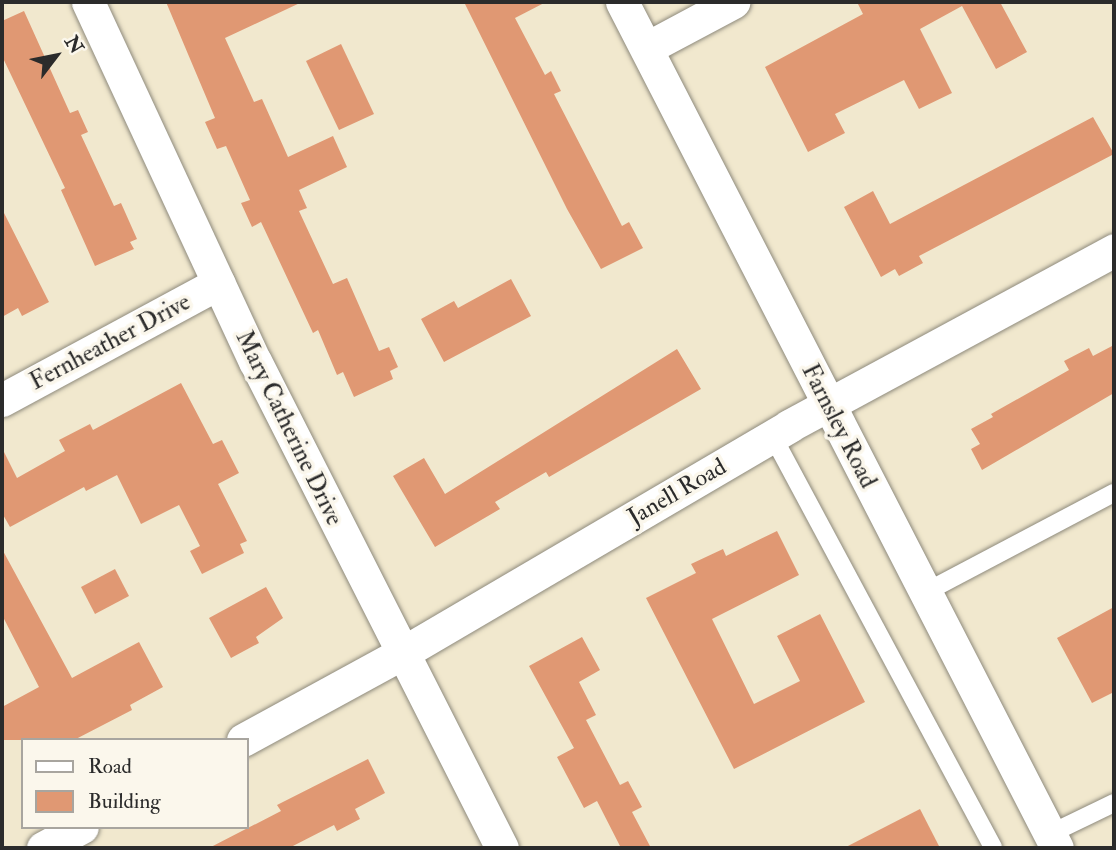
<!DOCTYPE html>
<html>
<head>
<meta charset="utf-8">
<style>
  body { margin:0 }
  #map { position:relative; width:1116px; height:850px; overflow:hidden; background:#f1e8ce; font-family:"IM FELL Double Pica",serif }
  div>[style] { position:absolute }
  .building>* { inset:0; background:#e09873 }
  .roads { filter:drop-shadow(0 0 2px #8e8a7c) drop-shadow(0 0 2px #8e8a7c) }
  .lane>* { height:18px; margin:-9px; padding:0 9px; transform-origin:9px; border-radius:9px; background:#fff }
  .street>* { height:33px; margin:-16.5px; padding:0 16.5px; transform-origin:16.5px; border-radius:16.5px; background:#fff }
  span { translate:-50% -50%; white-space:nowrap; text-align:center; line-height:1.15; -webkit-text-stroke:7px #fbf7ec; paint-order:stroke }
  .street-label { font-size:24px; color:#2b2b2b }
  .frame { position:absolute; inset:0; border:4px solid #2b2b2b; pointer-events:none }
  .legend { position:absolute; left:21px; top:738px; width:228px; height:91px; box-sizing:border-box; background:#fbf7ec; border:2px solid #a8a59f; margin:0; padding:9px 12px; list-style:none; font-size:21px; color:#2b2b2b }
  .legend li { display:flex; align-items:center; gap:14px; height:35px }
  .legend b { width:35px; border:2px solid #a8a59f }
  .north { position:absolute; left:21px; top:21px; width:70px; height:70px; -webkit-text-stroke:5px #fbf7ec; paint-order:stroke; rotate:58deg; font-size:19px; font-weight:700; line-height:28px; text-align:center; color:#2b2b2b }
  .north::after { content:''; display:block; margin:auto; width:24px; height:32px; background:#2b2b2b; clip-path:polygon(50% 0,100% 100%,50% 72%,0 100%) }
</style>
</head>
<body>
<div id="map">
  <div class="building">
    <div style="clip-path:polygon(166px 2px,302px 2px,225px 38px,254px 102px,262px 99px,288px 157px,333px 136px,347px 167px,299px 190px,307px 208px,299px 211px,333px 284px,347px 278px,379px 351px,389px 347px,398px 367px,390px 371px,393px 379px,354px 397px,343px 372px,337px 375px,318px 330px,313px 333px,261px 222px,252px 227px,241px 203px,250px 200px,226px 146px,217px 149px,205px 122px,215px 118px)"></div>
    <div style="clip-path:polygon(464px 2px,546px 2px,515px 18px,545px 75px,551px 71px,561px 91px,554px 94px,622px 226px,629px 222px,643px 248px,601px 269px,567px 209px)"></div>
    <div style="clip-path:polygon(857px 2px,1000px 2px,1027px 52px,996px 69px,962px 6px,920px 29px,952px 93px,919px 109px,904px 80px,835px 114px,845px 133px,808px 152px,765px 67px,863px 14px)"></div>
    <div style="clip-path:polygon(24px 11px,70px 113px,78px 110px,88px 132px,81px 135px,114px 206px,121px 203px,137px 239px,130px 242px,134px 249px,95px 266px,61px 190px,65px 188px,2px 56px,2px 21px)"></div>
    <div style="clip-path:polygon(341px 44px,374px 114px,339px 130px,306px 61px)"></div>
    <div style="clip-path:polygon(1093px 117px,1114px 154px,919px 256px,923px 263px,899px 276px,895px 269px,881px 277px,844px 207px,873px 191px,890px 224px)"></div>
    <div style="clip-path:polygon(2px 209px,49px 302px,22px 316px,18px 308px,2px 317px)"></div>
    <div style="clip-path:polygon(511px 279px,531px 316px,444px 362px,421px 319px,454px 301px,458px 308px)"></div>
    <div style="clip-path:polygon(1114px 345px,1114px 393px,982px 470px,971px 449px,980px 444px,971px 429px,993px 417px,991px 414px,1069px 370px,1064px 361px,1089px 348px,1093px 356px)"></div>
    <div style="clip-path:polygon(677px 349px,701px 389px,549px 477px,546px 472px,495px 502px,500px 509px,435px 547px,393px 476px,424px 458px,445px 494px)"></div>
    <div style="clip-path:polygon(181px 383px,213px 444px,222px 440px,239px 473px,218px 484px,247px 541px,240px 544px,244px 553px,202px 574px,190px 551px,200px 546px,179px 505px,141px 524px,117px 475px,86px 491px,84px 487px,10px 527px,2px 513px,2px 448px,17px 478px,65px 451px,59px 440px,90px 424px,93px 430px)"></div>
    <div style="clip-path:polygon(777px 531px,799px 575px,712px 619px,754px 704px,800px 681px,777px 636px,820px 614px,865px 702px,734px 769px,646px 598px,696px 573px,691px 564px,723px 549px,726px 556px)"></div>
    <div style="clip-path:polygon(2px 549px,72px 678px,139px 642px,163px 687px,130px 705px,132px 710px,74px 740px,2px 740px,2px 707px,39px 687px,2px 615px)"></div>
    <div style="clip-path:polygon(115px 569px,129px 596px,95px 614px,81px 587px)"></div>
    <div style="clip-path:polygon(266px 587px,283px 618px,256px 637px,259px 643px,231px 658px,209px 618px)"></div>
    <div style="clip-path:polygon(1114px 607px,1114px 692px,1092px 703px,1057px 638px)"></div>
    <div style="clip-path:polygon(582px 637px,600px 670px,579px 682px,596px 715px,586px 720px,620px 785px,628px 781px,642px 807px,632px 812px,651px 848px,621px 848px,597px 801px,584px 808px,557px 757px,574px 748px,529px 666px)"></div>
    <div style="clip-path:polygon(368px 759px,385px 793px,355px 809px,360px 819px,337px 831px,334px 825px,289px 848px,209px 848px,281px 811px,277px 805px)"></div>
    <div style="clip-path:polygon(920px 809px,940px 848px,844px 848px)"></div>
  </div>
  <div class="roads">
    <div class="lane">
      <div style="left:772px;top:435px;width:468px;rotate:61.8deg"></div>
      <div style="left:924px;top:593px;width:215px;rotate:-27.8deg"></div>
      <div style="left:1050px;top:834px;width:71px;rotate:-25.8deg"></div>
    </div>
    <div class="street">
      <div style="left:88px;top:2px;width:396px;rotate:65.1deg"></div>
      <div style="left:255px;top:361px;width:546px;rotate:63.11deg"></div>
      <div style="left:622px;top:2px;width:951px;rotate:62.79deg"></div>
      <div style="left:647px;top:48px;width:98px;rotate:-28.1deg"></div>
      <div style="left:2px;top:400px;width:246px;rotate:-28.4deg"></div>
      <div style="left:243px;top:740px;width:180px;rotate:-28.6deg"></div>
      <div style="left:401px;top:654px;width:450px;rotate:-30.4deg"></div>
      <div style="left:789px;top:426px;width:370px;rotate:-28.4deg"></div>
      <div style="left:43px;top:848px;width:44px;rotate:-28.3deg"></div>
    </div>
  </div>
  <div class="street-label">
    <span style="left:110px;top:342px;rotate:-28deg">Fernheather Drive</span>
    <span style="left:839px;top:426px;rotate:63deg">Farnsley Road</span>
    <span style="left:289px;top:428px;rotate:64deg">Mary Catherine Drive</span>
    <span style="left:677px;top:492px;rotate:-30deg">Janell Road</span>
  </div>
  <div class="frame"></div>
  <ul class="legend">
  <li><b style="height:9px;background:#fff"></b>Road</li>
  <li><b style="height:19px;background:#e09873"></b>Building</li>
  </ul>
  <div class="north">N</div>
</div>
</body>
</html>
